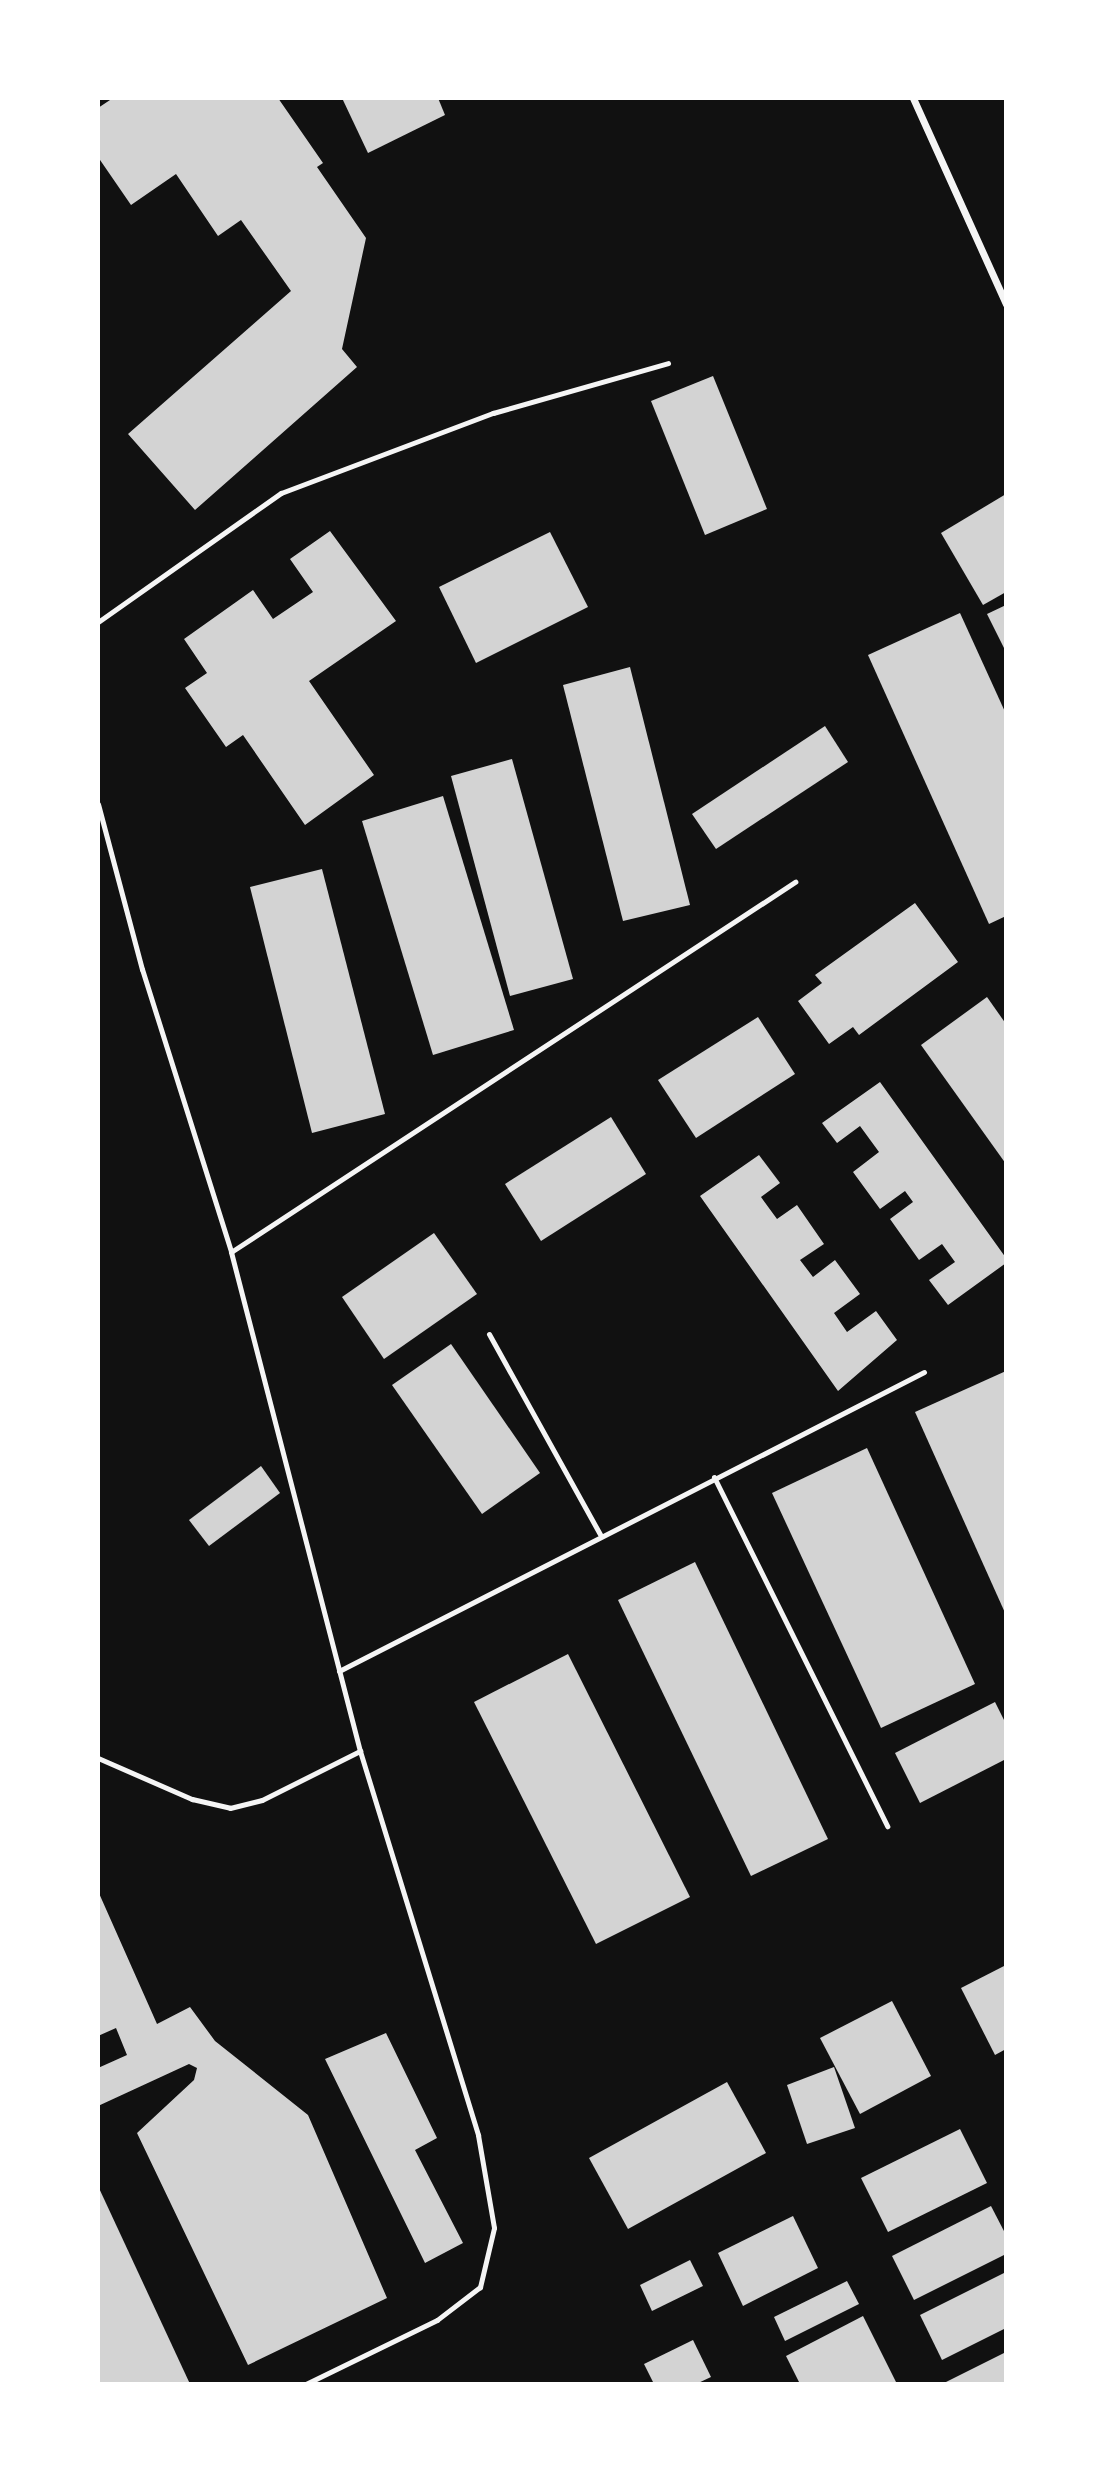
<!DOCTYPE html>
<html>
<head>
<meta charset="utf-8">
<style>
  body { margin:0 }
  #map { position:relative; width:1104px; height:2482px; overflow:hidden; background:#111; font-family:"Space Grotesk",sans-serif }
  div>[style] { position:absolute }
  .building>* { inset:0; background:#d3d3d3 }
  .service>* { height:5px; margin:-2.5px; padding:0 2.5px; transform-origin:2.5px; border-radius:2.5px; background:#f5f5f5 }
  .minor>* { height:7px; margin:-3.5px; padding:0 3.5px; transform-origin:3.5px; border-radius:3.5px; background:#f5f5f5 }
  span { translate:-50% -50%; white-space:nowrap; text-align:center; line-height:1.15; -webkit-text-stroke:5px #fff; paint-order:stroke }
  .frame { position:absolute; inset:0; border:100px solid #fff; pointer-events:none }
</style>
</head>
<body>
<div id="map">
  <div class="building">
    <div style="clip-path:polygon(113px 98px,278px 98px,323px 163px,317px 167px,366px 238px,342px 349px,357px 367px,195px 510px,128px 434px,291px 291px,241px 220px,218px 236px,176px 174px,131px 205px,98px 157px,98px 108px)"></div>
    <div style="clip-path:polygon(342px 98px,438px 98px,445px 115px,368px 153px)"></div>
    <div style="clip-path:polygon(713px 376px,767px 509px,705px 535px,651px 401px)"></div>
    <div style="clip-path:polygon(1006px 494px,1006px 592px,983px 605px,941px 533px)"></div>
    <div style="clip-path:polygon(330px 531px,396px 621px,309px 681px,374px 775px,305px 825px,243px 735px,226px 747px,185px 688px,207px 673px,184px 639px,253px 590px,273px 619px,313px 592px,290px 559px)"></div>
    <div style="clip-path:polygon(550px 532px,588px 607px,476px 663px,439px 587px)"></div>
    <div style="clip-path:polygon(1006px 605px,1006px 652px,987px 614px)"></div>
    <div style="clip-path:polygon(960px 613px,1006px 714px,1006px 916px,989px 924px,868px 655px)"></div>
    <div style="clip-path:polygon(630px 667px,690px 905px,623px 921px,563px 685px)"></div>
    <div style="clip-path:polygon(825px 726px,848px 762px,716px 849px,692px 814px)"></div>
    <div style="clip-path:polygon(512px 759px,573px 979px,510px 996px,451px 776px)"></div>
    <div style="clip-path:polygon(443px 796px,514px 1030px,433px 1055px,362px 821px)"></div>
    <div style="clip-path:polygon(322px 869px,385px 1114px,312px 1133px,250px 887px)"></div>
    <div style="clip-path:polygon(915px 903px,958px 962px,859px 1035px,853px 1027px,829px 1044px,798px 1001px,822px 983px,815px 975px)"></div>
    <div style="clip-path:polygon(987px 997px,1006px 1024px,1006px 1164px,921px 1045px)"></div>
    <div style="clip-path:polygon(758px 1017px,795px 1074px,696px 1138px,658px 1080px)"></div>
    <div style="clip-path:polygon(880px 1082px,1006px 1258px,1006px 1263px,948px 1305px,929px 1280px,955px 1262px,942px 1244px,919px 1260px,890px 1219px,913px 1202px,905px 1191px,880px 1209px,853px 1172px,879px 1152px,860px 1126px,837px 1143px,822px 1123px)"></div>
    <div style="clip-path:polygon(611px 1117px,646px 1174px,541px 1241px,505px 1184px)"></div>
    <div style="clip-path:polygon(759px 1155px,780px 1183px,761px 1197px,777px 1219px,797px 1205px,824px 1244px,800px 1260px,813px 1277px,835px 1260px,860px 1294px,834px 1313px,847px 1332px,876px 1311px,897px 1340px,838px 1391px,700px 1196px)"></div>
    <div style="clip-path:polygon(434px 1233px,477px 1294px,384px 1359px,342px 1297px)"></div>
    <div style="clip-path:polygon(451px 1344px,540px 1473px,482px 1514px,392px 1385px)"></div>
    <div style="clip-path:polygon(1006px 1371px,1006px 1615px,915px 1412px)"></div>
    <div style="clip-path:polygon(867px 1448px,975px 1684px,881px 1728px,772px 1493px)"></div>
    <div style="clip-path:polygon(261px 1466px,280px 1493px,209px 1546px,189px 1520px)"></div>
    <div style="clip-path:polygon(695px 1562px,828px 1839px,751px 1876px,618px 1600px)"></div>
    <div style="clip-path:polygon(568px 1654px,690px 1897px,596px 1944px,474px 1702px)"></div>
    <div style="clip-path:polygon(995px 1702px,1006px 1724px,1006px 1759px,920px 1803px,895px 1753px)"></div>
    <div style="clip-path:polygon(98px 1891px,157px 2024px,190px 2007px,215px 2041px,308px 2115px,387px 2298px,248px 2365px,137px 2133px,194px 2080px,197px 2068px,189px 2064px,98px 2106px,98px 2068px,127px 2055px,116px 2028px,98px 2036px)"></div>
    <div style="clip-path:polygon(1006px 1965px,1006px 2049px,995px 2055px,961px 1988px)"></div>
    <div style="clip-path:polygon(892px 2001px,931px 2076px,860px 2114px,820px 2038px)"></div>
    <div style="clip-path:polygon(386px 2033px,437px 2138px,415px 2150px,463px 2243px,425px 2263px,325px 2059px)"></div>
    <div style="clip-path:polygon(834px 2067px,855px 2128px,807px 2144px,787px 2085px)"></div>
    <div style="clip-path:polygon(727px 2082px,766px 2153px,628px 2229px,589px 2158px)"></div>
    <div style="clip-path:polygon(960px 2129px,987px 2183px,888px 2232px,861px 2178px)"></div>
    <div style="clip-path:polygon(98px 2186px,190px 2384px,98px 2384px)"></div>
    <div style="clip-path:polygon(991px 2206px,1006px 2235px,1006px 2254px,914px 2300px,892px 2256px)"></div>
    <div style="clip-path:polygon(793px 2216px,818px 2268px,743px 2306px,718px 2253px)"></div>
    <div style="clip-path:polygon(690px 2260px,703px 2286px,652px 2311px,640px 2285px)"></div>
    <div style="clip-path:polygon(1006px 2272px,1006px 2328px,942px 2360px,920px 2315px)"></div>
    <div style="clip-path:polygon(847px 2281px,859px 2304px,785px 2341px,774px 2317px)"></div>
    <div style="clip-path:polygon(863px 2316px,897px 2384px,800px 2384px,786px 2356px)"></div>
    <div style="clip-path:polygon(693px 2340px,711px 2377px,696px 2384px,654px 2384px,644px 2364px)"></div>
    <div style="clip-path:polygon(1006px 2352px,1006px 2384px,947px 2384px,946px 2382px)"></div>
  </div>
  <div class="service">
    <div style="left:98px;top:622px;width:224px;rotate:-35.2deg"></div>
    <div style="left:281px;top:493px;width:227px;rotate:-20.7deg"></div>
    <div style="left:493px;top:413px;width:182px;rotate:-15.9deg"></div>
    <div style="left:98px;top:804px;width:171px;rotate:75.1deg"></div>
    <div style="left:142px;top:969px;width:297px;rotate:72.5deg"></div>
    <div style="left:231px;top:1252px;width:515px;rotate:75.51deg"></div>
    <div style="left:360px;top:1751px;width:402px;rotate:72.9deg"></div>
    <div style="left:478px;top:2135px;width:94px;rotate:80.2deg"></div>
    <div style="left:494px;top:2228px;width:61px;rotate:103.3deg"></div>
    <div style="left:480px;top:2287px;width:54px;rotate:142.5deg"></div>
    <div style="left:437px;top:2320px;width:146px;rotate:154deg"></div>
    <div style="left:231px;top:1252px;width:675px;rotate:-33.27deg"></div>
    <div style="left:489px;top:1334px;width:229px;rotate:61deg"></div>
    <div style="left:714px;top:1477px;width:390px;rotate:63.6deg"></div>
    <div style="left:339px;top:1671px;width:657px;rotate:-27.07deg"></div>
    <div style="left:98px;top:1758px;width:103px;rotate:23.6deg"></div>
    <div style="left:192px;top:1799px;width:39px;rotate:13deg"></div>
    <div style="left:230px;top:1808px;width:33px;rotate:-14deg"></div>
    <div style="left:262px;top:1800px;width:110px;rotate:-26.6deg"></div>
  </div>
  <div class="minor">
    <div style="left:913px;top:98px;width:226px;rotate:65.7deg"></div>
  </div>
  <div class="frame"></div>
</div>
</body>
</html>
